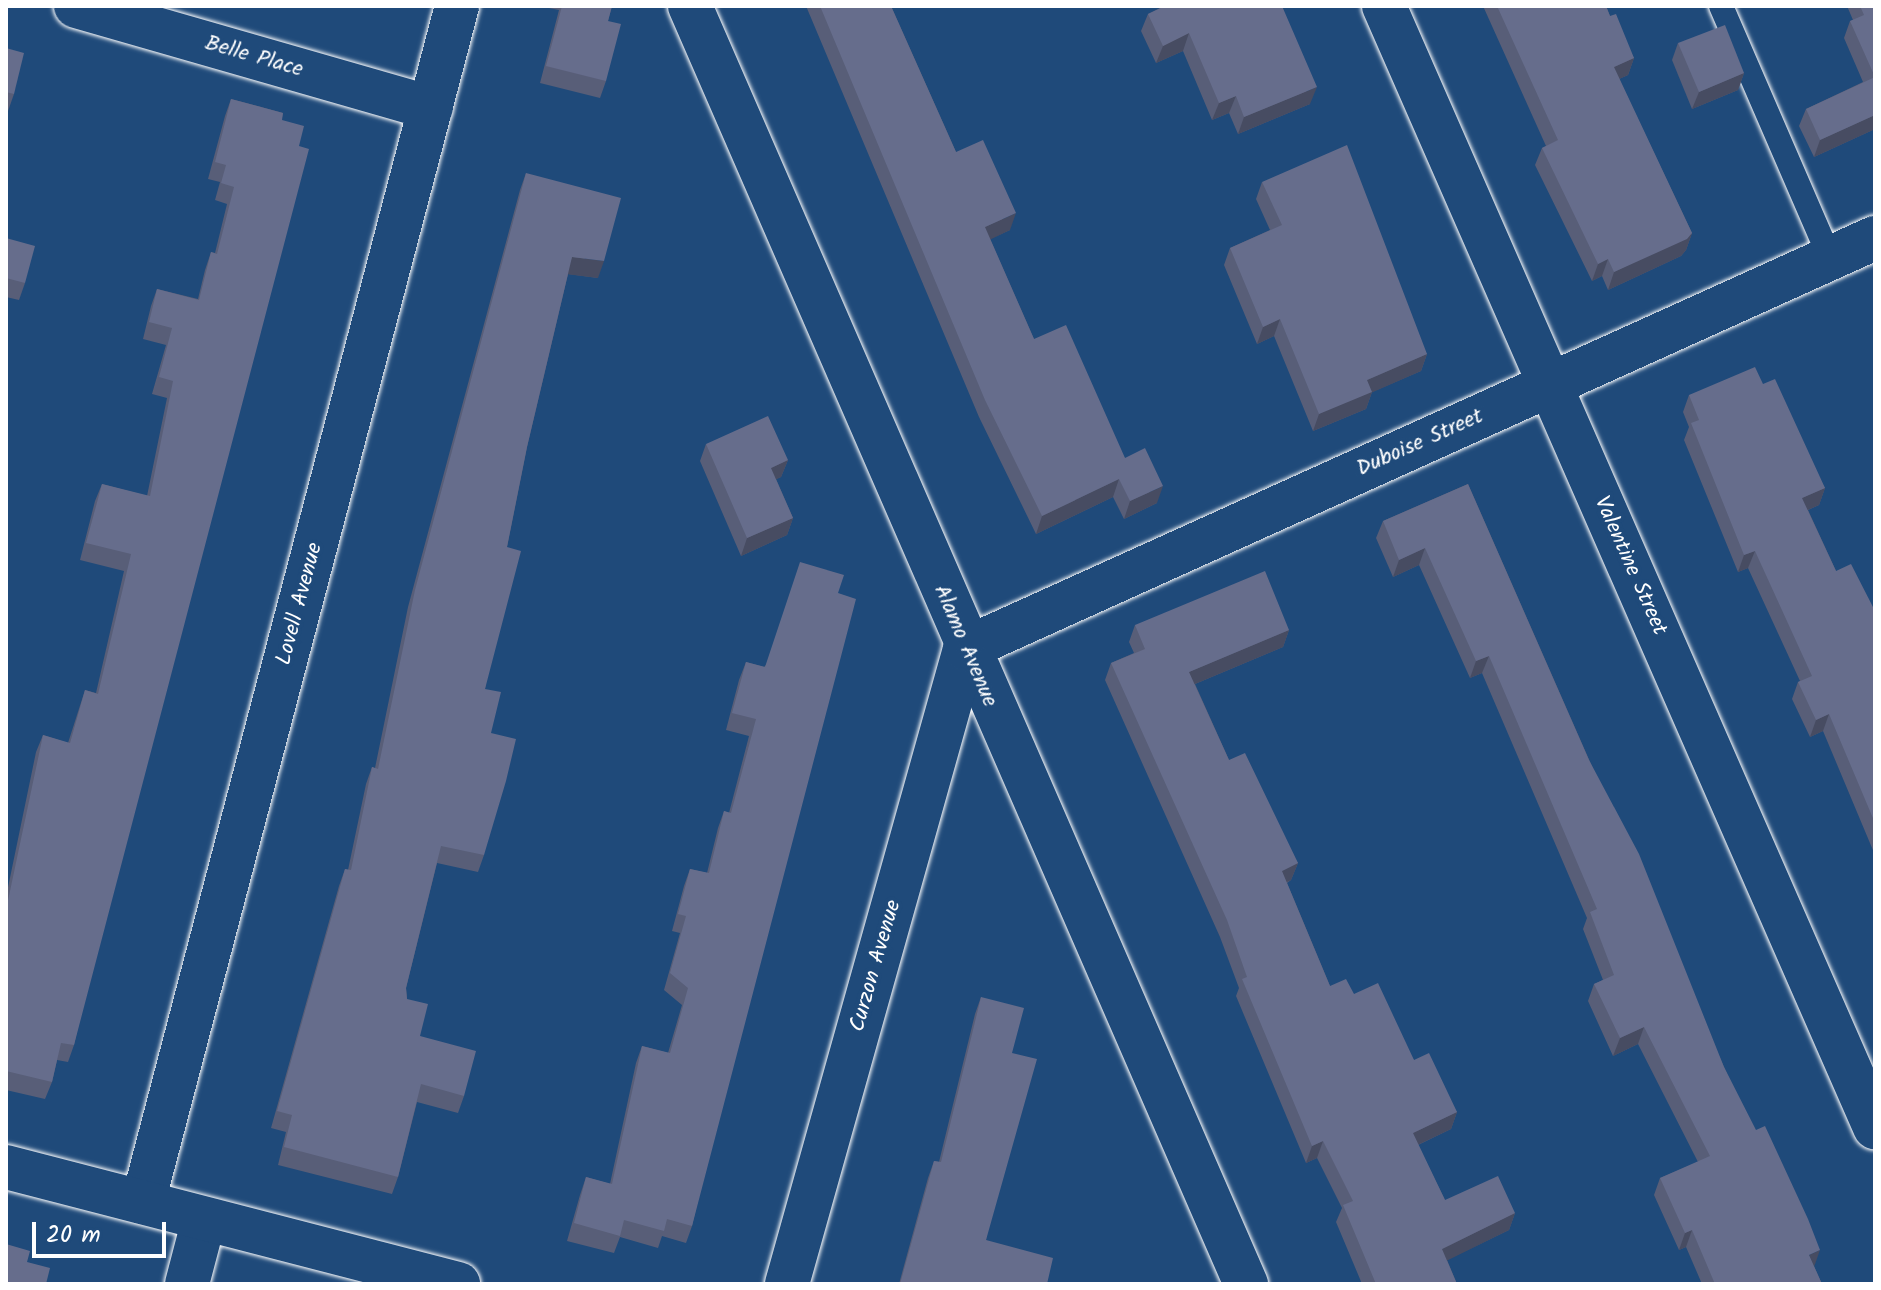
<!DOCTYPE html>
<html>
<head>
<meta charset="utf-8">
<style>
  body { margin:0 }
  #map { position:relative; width:1881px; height:1290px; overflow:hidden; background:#1f4a7a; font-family:Kalam,sans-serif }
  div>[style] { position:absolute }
  .roads { filter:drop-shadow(0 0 2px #fff) drop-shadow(0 0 2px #fff) }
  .service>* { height:24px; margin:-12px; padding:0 12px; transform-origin:12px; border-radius:12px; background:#1f4a7a }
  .minor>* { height:44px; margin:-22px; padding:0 22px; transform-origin:22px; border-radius:22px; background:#1f4a7a }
  .tertiary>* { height:44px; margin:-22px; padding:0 22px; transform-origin:22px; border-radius:22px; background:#1f4a7a }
  .wall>* { inset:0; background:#585e78 }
  .shaded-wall>* { inset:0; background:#474c62 }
  .building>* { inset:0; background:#666d8c }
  span { translate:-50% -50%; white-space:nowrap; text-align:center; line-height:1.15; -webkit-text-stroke:8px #1f4a7a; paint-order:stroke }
  .street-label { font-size:22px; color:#fff }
  .frame { position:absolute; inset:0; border:8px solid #fff; pointer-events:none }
  .scale { position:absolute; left:32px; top:1222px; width:134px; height:36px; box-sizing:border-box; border:4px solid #fff; border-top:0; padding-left:10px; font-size:24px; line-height:28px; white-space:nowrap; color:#fff; -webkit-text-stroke:6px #1f4a7a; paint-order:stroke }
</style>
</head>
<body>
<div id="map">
  <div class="roads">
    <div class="service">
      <div style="left:1721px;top:6px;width:275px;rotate:66.6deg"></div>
    </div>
    <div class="minor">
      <div style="left:76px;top:6px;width:369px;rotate:16deg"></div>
      <div style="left:690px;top:6px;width:1394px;rotate:66.49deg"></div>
      <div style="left:1384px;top:6px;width:1224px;rotate:66.35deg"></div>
      <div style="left:143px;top:1202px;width:1237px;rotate:-75.29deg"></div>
      <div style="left:187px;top:1284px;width:67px;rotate:-75.3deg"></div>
      <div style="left:787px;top:1284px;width:659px;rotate:-74.34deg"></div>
      <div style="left:965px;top:649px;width:999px;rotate:-24.31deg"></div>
    </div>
    <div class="tertiary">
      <div style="left:6px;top:1167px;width:467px;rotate:14.5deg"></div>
    </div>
  </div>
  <div class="wall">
    <div style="clip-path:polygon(549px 6px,612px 6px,608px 21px,606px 81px,600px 98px,540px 83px,559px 10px,549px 8px)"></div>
    <div style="clip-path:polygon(806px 6px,891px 6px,956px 152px,1010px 230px,990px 239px,1034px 339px,1125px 458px,1157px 503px,1124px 519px,1113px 497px,1036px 534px,979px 417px)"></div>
    <div style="clip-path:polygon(1164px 6px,1282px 6px,1310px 104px,1238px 134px,1229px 113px,1212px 120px,1183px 51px,1156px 63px,1141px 31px,1148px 14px)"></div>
    <div style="clip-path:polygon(1483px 6px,1606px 6px,1610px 16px,1634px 58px,1628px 75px,1619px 79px,1692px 233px,1686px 250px,1681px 256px,1608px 290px,1602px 276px,1592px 281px,1535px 165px,1542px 148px,1546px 146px)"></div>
    <div style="clip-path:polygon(1847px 6px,1875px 6px,1875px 129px,1814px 157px,1799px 126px,1806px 109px,1863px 82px,1844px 38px,1850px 21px,1853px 20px)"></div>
    <div style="clip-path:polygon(1678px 43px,1744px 73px,1738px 90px,1692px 109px,1672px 60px)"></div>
    <div style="clip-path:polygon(6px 48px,14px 94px,8px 111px,6px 111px)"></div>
    <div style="clip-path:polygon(231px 99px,283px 113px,74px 1045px,68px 1062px,57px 1060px,52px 1082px,45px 1099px,6px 1090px,6px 897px,36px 752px,43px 735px,68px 743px,85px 690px,96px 693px,124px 571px,80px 560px,95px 501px,102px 484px,147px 496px,167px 398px,152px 394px,166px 345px,143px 339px,151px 306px,157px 289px,198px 299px,205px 270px,211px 252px,215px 253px,227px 204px,215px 200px,220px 182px,208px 179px,225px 116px)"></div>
    <div style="clip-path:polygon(526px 173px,598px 278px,568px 274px,527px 447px,507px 547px,485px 689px,491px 733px,484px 855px,478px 872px,437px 863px,406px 988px,407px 999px,420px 1036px,464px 1096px,458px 1113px,417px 1102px,398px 1177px,392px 1194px,278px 1165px,286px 1132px,271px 1128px,339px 886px,345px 869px,348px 870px,366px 784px,372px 767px,375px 768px,408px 607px,520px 190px)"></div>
    <div style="clip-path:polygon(1262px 182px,1427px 354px,1421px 371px,1372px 392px,1366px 409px,1313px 431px,1274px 336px,1257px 344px,1224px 265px,1230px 248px,1270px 230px,1256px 199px)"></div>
    <div style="clip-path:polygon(6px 238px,25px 283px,19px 300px,6px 297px)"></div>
    <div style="clip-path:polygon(1763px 384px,1825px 488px,1819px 505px,1808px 510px,1836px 571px,1875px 611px,1875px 855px,1823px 731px,1810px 737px,1792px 699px,1798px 682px,1800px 681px,1748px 568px,1738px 572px,1684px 440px,1689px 427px,1683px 412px,1689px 395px)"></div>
    <div style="clip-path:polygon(706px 444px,788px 460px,781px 477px,776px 479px,793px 518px,787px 535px,741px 556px,700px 461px)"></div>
    <div style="clip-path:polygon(1468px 484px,1724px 1067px,1822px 1284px,1702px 1284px,1686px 1247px,1679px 1250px,1654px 1195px,1660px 1178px,1698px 1162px,1638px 1044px,1613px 1056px,1588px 1001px,1594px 984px,1603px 980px,1583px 929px,1587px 918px,1482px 673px,1470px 678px,1419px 565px,1393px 577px,1376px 538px,1383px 521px)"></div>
    <div style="clip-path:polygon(838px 593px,692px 1226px,686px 1243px,662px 1236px,658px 1248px,620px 1237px,614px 1253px,567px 1241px,580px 1195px,586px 1177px,610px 1184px,636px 1063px,642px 1046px,668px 1053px,682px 1005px,664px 990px,680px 933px,672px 931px,684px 886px,690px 869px,707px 873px,718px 828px,724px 811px,729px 813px,749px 736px,726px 730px,739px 680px,746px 662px,764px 667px)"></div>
    <div style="clip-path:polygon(1135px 625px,1289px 630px,1283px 647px,1195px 684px,1229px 760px,1298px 863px,1291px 880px,1287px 883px,1330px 986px,1354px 994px,1414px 1060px,1457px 1112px,1451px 1129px,1418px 1145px,1445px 1200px,1515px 1213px,1509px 1230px,1447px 1260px,1457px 1284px,1362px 1284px,1336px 1222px,1342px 1208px,1317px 1158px,1306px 1163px,1236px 996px,1239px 988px,1220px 937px,1105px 680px,1111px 663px,1134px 653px,1129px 642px)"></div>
    <div style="clip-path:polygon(981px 997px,1012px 1053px,986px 1240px,1047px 1284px,899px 1284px,928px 1178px,934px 1161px,939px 1162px,975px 1014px)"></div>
  </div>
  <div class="shaded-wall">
    <div style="clip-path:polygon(1189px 33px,1183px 51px,1156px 63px,1163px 46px)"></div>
    <div style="clip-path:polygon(1634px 58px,1628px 75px,1608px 84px,1614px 67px)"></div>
    <div style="clip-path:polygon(1744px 73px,1738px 90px,1692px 109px,1699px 92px)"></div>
    <div style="clip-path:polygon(1317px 87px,1310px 104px,1238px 134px,1244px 117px)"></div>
    <div style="clip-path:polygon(1236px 96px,1229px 113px,1212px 120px,1219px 103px)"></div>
    <div style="clip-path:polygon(1875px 115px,1875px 129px,1814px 157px,1820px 140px)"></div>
    <div style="clip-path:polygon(1016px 213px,1010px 230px,979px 245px,985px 227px)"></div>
    <div style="clip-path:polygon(1692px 233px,1686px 250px,1681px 256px,1608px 290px,1614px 272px)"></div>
    <div style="clip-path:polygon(572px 257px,604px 261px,598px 278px,566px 274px)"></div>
    <div style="clip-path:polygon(1608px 259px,1602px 276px,1592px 281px,1598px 264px)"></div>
    <div style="clip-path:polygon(1280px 319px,1274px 336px,1257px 344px,1263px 327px)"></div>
    <div style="clip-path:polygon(1427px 354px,1421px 371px,1364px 396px,1372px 392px,1366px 409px,1313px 431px,1319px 414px,1367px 380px)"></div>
    <div style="clip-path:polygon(788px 460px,781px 477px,765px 485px,771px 468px)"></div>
    <div style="clip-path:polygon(1119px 479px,1113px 497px,1036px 534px,1042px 516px)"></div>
    <div style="clip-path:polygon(1163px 486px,1157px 503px,1124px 519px,1130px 501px)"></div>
    <div style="clip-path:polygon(1825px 488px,1819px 505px,1796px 515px,1802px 498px)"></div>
    <div style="clip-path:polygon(793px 518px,787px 535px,741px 556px,747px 538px)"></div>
    <div style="clip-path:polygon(1425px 548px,1419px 565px,1393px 577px,1399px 560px)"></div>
    <div style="clip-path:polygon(1755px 551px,1748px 568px,1738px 572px,1744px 555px)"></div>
    <div style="clip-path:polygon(1289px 630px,1283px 647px,1183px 689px,1189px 672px)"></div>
    <div style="clip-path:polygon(1489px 656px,1482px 673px,1470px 678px,1476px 661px)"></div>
    <div style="clip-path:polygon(1829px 714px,1823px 731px,1810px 737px,1816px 720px)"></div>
    <div style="clip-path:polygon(1298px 863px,1291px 880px,1275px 888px,1282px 871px)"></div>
    <div style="clip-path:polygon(1644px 1027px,1638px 1044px,1613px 1056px,1620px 1038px)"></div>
    <div style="clip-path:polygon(1457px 1112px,1451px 1129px,1407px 1150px,1413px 1133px)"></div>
    <div style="clip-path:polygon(1323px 1141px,1317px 1158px,1306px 1163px,1312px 1146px)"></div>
    <div style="clip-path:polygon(1515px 1213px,1509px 1230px,1436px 1266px,1442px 1249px)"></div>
    <div style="clip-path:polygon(1692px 1230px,1686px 1247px,1679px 1250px,1685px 1233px)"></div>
    <div style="clip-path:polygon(1820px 1250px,1814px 1267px,1809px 1255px)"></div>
  </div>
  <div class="building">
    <div style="clip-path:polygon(562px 6px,612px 6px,608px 21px,621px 24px,606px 81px,546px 66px)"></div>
    <div style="clip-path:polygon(820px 6px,891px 6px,956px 152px,983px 140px,1016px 213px,985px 227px,1034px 339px,1066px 325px,1125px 458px,1145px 448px,1163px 486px,1130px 501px,1119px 479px,1042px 516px,985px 400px)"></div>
    <div style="clip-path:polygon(1165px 6px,1282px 6px,1317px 87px,1244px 117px,1236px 96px,1219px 103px,1189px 33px,1163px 46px,1148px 14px)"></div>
    <div style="clip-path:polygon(1497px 6px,1606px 6px,1610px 16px,1616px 14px,1634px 58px,1614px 67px,1692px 233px,1687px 239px,1614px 272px,1608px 259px,1598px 264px,1542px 148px,1558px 140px)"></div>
    <div style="clip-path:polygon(1860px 6px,1875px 6px,1875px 115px,1820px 140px,1806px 109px,1875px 77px,1850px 21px,1864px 15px)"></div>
    <div style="clip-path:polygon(1725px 25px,1744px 73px,1699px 92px,1678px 43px)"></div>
    <div style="clip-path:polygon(6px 48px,24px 53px,14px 94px,6px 92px)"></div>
    <div style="clip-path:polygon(231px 99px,283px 113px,282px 120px,304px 126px,299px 146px,309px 149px,74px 1045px,61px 1043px,52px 1082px,6px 1071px,6px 910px,43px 735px,70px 743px,85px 690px,98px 694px,131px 554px,86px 543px,102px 484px,150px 496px,173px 381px,159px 377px,172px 328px,149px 322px,157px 289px,199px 300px,211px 252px,217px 254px,234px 187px,221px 183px,226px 165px,215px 162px)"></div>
    <div style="clip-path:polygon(1347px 145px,1427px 354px,1367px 380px,1372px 392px,1319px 414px,1280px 319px,1263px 327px,1230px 248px,1282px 225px,1262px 182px)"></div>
    <div style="clip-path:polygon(526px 173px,621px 198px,604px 261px,572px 257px,527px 447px,507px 547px,521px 551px,485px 689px,501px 692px,491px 733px,516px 739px,506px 781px,484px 855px,441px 846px,406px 988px,407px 999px,428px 1004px,420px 1036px,476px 1051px,464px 1096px,421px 1084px,398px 1177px,284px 1147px,292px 1115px,277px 1111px,345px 869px,351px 870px,372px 767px,378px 769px,415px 590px)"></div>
    <div style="clip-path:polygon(6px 238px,35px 246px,25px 283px,6px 278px)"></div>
    <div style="clip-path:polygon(1755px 367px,1763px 384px,1775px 379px,1825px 488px,1802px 498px,1836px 571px,1851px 564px,1875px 611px,1875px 823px,1829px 714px,1816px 720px,1798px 682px,1812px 676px,1755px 551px,1744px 555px,1691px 423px,1699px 420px,1689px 395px)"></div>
    <div style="clip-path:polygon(768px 416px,788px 460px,771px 468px,793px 518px,747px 538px,706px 444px)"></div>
    <div style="clip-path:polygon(1468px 484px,1589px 760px,1639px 854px,1724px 1067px,1756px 1130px,1765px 1126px,1808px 1219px,1820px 1250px,1809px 1255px,1822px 1284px,1715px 1284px,1692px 1230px,1685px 1233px,1660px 1178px,1710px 1156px,1644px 1027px,1620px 1038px,1594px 984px,1614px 975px,1590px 912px,1597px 909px,1489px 656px,1476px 661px,1425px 548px,1399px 560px,1383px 521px)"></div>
    <div style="clip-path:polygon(800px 562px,844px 575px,838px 593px,856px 599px,692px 1226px,667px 1219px,664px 1231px,624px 1220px,620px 1236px,574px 1223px,586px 1177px,612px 1184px,642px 1046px,670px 1053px,688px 988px,670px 973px,686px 916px,678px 914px,690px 869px,709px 873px,724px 811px,731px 813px,756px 719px,732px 713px,746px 662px,765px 667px)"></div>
    <div style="clip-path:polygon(1265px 571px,1289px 630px,1189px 672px,1229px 760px,1245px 753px,1298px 863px,1282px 871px,1330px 986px,1346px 979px,1354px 994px,1378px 983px,1414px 1060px,1429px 1053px,1457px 1112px,1413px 1133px,1445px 1200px,1498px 1176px,1515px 1213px,1442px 1249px,1457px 1284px,1376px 1284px,1343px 1205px,1353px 1201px,1323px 1141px,1312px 1146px,1242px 979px,1247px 977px,1227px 920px,1111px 663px,1145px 649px,1135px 625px)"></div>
    <div style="clip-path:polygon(981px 997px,1024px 1008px,1012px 1053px,1037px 1059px,986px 1240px,1053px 1258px,1047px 1284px,900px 1284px,934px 1161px,941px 1162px)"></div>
    <div style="clip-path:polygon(6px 1244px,30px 1251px,27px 1262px,50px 1268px,46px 1284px,6px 1284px)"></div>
  </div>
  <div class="street-label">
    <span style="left:254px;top:57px;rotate:16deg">Belle Place</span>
    <span style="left:1420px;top:443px;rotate:-24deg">Duboise Street</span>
    <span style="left:1630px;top:566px;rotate:66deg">Valentine Street</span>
    <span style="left:300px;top:604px;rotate:-75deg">Lovell Avenue</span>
    <span style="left:965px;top:646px;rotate:67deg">Alamo Avenue</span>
    <span style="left:876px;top:966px;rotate:-74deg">Curzon Avenue</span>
  </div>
  <div class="frame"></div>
  <div class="scale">20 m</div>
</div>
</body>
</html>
